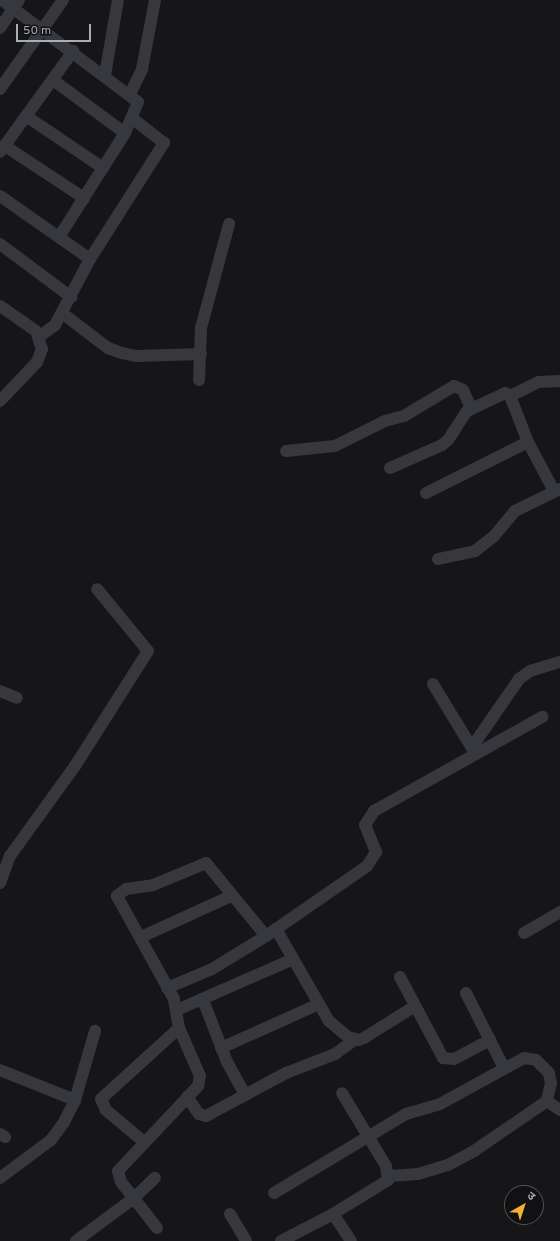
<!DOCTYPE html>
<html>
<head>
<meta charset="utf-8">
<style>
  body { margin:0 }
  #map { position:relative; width:560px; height:1241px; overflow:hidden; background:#161618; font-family:Overpass,"Noto Sans Devanagari",sans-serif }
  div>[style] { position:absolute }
  .minor>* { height:12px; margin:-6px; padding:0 6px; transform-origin:6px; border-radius:6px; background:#37383d }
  span { translate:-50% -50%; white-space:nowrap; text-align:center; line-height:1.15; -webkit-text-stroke:3px #111113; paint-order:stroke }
  .north { position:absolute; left:504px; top:1185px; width:40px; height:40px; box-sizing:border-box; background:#111113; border:1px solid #4d4f55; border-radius:50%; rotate:39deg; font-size:11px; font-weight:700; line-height:16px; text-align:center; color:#a8adb8 }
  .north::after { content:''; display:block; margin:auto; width:14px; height:18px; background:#f2b134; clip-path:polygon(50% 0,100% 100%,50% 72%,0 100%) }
  .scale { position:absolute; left:16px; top:24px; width:75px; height:18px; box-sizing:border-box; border:2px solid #a8adb8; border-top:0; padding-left:5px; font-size:12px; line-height:14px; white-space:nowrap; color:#a8adb8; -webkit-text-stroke:3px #111113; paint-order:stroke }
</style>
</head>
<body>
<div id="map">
  <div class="minor">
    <div style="left:2px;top:0;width:170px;rotate:36.9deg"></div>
    <div style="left:138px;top:102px;width:34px;rotate:113deg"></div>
    <div style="left:125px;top:133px;width:123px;rotate:122.4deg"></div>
    <div style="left:0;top:28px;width:34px;rotate:-56deg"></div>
    <div style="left:105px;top:75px;width:76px;rotate:-80.2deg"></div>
    <div style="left:53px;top:80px;width:89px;rotate:36.4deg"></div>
    <div style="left:0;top:89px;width:109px;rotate:-54.7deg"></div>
    <div style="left:130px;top:94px;width:28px;rotate:-64deg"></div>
    <div style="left:142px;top:69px;width:70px;rotate:-79.3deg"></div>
    <div style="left:26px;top:116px;width:93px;rotate:34deg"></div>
    <div style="left:5px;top:146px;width:95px;rotate:33.4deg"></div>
    <div style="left:0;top:152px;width:125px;rotate:-54.1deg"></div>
    <div style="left:0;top:196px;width:110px;rotate:35deg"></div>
    <div style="left:0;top:244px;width:89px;rotate:36.7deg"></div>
    <div style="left:0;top:306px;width:44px;rotate:34.8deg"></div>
    <div style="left:36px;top:331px;width:19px;rotate:72deg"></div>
    <div style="left:42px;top:349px;width:14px;rotate:111deg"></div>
    <div style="left:37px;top:362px;width:54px;rotate:133.5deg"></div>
    <div style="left:62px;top:313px;width:58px;rotate:37.3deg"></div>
    <div style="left:108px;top:348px;width:15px;rotate:20deg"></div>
    <div style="left:122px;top:353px;width:14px;rotate:12deg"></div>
    <div style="left:136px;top:356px;width:65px;rotate:-1.8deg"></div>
    <div style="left:40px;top:336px;width:19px;rotate:-36deg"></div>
    <div style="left:55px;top:325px;width:75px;rotate:-62.1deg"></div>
    <div style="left:90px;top:259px;width:138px;rotate:-57.5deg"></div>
    <div style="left:164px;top:143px;width:39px;rotate:-142deg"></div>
    <div style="left:199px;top:380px;width:52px;rotate:-87.8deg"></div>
    <div style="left:201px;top:328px;width:108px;rotate:-74.9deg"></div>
    <div style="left:510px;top:396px;width:32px;rotate:-26deg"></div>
    <div style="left:539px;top:382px;width:21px;rotate:-3deg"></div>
    <div style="left:286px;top:451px;width:49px;rotate:-5.8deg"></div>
    <div style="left:335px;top:446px;width:56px;rotate:-26.6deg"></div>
    <div style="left:385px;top:421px;width:20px;rotate:-15deg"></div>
    <div style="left:404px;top:416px;width:58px;rotate:-31deg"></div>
    <div style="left:454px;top:386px;width:10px;rotate:24deg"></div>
    <div style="left:463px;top:390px;width:20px;rotate:66deg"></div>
    <div style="left:390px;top:468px;width:57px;rotate:-23.9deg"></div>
    <div style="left:442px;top:445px;width:8px;rotate:-40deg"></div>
    <div style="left:448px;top:440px;width:35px;rotate:-57deg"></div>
    <div style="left:467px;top:411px;width:42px;rotate:-25.3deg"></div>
    <div style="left:505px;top:393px;width:6px;rotate:31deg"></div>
    <div style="left:510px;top:396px;width:49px;rotate:68.6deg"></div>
    <div style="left:528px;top:442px;width:55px;rotate:62deg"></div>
    <div style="left:426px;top:493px;width:114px;rotate:-26.6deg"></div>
    <div style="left:438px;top:559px;width:38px;rotate:-12deg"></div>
    <div style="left:475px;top:551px;width:24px;rotate:-38deg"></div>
    <div style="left:494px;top:536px;width:33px;rotate:-50deg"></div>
    <div style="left:515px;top:511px;width:50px;rotate:-26.1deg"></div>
    <div style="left:433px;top:684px;width:81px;rotate:58.7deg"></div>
    <div style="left:0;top:691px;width:18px;rotate:22deg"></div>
    <div style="left:472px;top:747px;width:83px;rotate:-55.3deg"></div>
    <div style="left:519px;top:679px;width:14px;rotate:-36deg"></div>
    <div style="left:530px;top:671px;width:31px;rotate:-17deg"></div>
    <div style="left:0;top:883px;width:29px;rotate:-70deg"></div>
    <div style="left:10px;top:856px;width:111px;rotate:-54.2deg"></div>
    <div style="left:75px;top:766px;width:136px;rotate:-57.6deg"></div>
    <div style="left:148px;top:651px;width:80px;rotate:-129.4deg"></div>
    <div style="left:276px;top:929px;width:106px;rotate:60.1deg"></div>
    <div style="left:329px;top:1021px;width:25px;rotate:40deg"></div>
    <div style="left:348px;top:1037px;width:11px;rotate:15deg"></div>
    <div style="left:359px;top:1040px;width:5px;rotate:-22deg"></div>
    <div style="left:364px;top:1038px;width:60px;rotate:-32.1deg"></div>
    <div style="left:524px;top:933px;width:42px;rotate:-30.3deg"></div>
    <div style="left:141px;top:937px;width:99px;rotate:-24.5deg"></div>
    <div style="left:400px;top:977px;width:92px;rotate:62deg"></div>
    <div style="left:443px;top:1058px;width:11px;rotate:5deg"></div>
    <div style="left:454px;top:1059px;width:41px;rotate:-27.8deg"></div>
    <div style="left:167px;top:988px;width:49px;rotate:-22.9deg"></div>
    <div style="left:212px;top:969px;width:63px;rotate:-31.4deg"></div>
    <div style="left:266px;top:936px;width:123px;rotate:-34.7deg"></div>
    <div style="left:367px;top:866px;width:17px;rotate:-57deg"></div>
    <div style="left:376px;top:852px;width:29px;rotate:-112deg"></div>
    <div style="left:365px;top:825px;width:17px;rotate:-57deg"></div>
    <div style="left:374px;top:811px;width:193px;rotate:-29.2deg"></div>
    <div style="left:466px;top:993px;width:84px;rotate:63.1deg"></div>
    <div style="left:203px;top:1000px;width:66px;rotate:68.8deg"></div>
    <div style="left:227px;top:1062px;width:38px;rotate:61deg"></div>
    <div style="left:177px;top:1010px;width:127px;rotate:-23.7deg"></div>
    <div style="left:221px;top:1048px;width:107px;rotate:-24.2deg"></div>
    <div style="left:0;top:1070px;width:81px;rotate:21.8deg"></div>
    <div style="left:187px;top:1097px;width:21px;rotate:55deg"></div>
    <div style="left:199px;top:1114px;width:7px;rotate:16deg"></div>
    <div style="left:206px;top:1116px;width:91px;rotate:-28.3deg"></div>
    <div style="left:286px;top:1073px;width:53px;rotate:-21.2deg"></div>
    <div style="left:335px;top:1054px;width:24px;rotate:-36deg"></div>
    <div style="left:0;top:1134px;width:6px;rotate:31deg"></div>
    <div style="left:144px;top:1142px;width:50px;rotate:-139.9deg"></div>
    <div style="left:106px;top:1110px;width:12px;rotate:-114deg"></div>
    <div style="left:101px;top:1099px;width:105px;rotate:-42.3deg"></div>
    <div style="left:390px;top:1176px;width:28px;rotate:-4deg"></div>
    <div style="left:418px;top:1174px;width:31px;rotate:-17deg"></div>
    <div style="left:448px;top:1165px;width:30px;rotate:-28deg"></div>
    <div style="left:474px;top:1151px;width:88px;rotate:-34.4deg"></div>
    <div style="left:0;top:1178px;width:64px;rotate:-36.7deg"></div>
    <div style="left:51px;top:1140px;width:22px;rotate:-54deg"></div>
    <div style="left:64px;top:1122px;width:25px;rotate:-63deg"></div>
    <div style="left:75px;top:1100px;width:72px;rotate:-73.8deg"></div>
    <div style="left:274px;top:1193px;width:154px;rotate:-30.9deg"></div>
    <div style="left:406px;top:1114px;width:35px;rotate:-16deg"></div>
    <div style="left:440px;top:1104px;width:96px;rotate:-28.7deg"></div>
    <div style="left:524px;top:1058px;width:12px;rotate:9deg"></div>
    <div style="left:536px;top:1060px;width:18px;rotate:45deg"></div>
    <div style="left:549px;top:1073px;width:10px;rotate:79deg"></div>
    <div style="left:551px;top:1083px;width:18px;rotate:103deg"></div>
    <div style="left:547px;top:1101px;width:16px;rotate:35deg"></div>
    <div style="left:230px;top:1214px;width:31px;rotate:59deg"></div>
    <div style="left:333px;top:1214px;width:32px;rotate:56deg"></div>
    <div style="left:157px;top:1228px;width:58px;rotate:-128deg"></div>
    <div style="left:121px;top:1182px;width:11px;rotate:-105deg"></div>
    <div style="left:118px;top:1171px;width:117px;rotate:-46.7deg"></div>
    <div style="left:198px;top:1086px;width:10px;rotate:-79deg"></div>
    <div style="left:200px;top:1076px;width:52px;rotate:-113.6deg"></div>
    <div style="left:179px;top:1028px;width:29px;rotate:-100deg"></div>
    <div style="left:174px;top:999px;width:118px;rotate:-119deg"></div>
    <div style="left:117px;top:896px;width:11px;rotate:-38deg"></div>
    <div style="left:126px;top:889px;width:27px;rotate:-8deg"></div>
    <div style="left:153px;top:885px;width:57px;rotate:-22.5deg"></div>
    <div style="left:206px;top:863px;width:94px;rotate:50.6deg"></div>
    <div style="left:76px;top:1241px;width:72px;rotate:-36.6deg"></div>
    <div style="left:134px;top:1198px;width:29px;rotate:-44deg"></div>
    <div style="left:281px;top:1241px;width:59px;rotate:-27.4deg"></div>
    <div style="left:333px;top:1214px;width:65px;rotate:-31.7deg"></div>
    <div style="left:388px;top:1180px;width:14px;rotate:-98deg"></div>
    <div style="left:386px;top:1166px;width:85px;rotate:-121.1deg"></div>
  </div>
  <div class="north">उ</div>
  <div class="scale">50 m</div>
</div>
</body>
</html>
